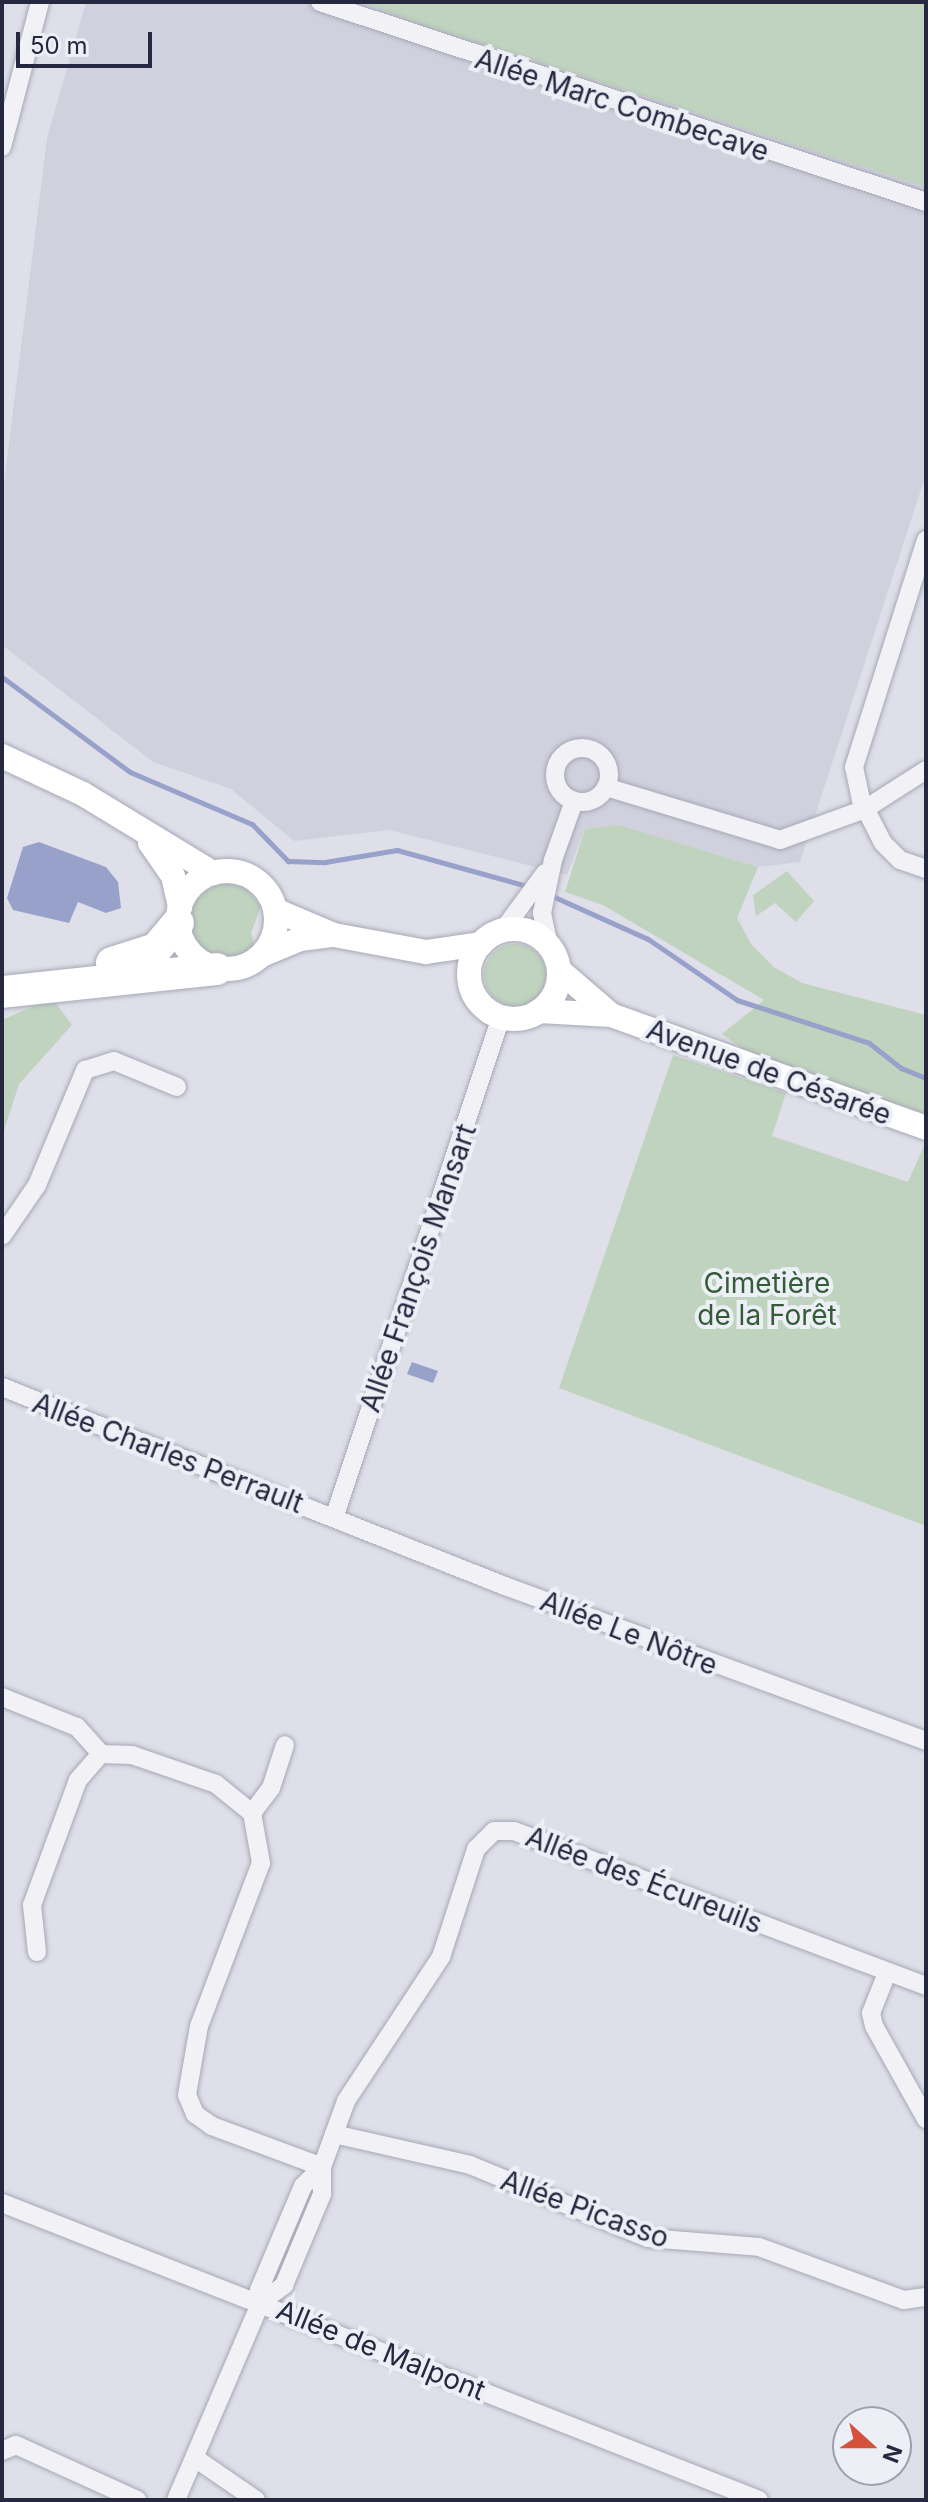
<!DOCTYPE html>
<html>
<head>
<meta charset="utf-8">
<style>
  body { margin:0 }
  #map { position:relative; width:928px; height:2502px; overflow:hidden; background:#dedfe8; font-family:Inter,sans-serif }
  div>[style] { position:absolute }
  .built>* { inset:0; background:#d0d1dd }
  .green>* { inset:0; background:#bfd3bf }
  .round { border-radius:50% }
  .water>* { inset:0; background:#97a1ca }
  .stream>* { height:5px; margin:-2.5px; padding:0 2.5px; transform-origin:2.5px; border-radius:2.5px; background:#97a1ca }
  .roads { filter:drop-shadow(0 0 2px #a7a8b6) drop-shadow(0 0 2px #a7a8b6) }
  .street>* { height:18px; margin:-9px; padding:0 9px; transform-origin:9px; border-radius:9px; background:#f1f1f6 }
  .street>.ring { margin:-9px; padding:0; box-sizing:content-box; background:none; border:18px solid #f1f1f6; border-radius:50% }
  .secondary>* { height:24px; margin:-12px; padding:0 12px; transform-origin:12px; border-radius:12px; background:#fff }
  .secondary>.ring { margin:-12px; padding:0; box-sizing:content-box; background:none; border:24px solid #fff; border-radius:50% }
  .highway>* { height:32px; margin:-16px; padding:0 16px; transform-origin:16px; border-radius:16px; background:#fff }
  span { translate:-50% -50%; white-space:nowrap; text-align:center; line-height:1.15; -webkit-text-stroke:8px #edeff6; paint-order:stroke }
  .street-label { font-size:28px; color:#262840 }
  .park-label { font-size:28px; color:#335c37 }
  .frame { position:absolute; inset:0; border:4px solid #262840; pointer-events:none }
  .north { position:absolute; left:832px; top:2406px; width:80px; height:80px; box-sizing:border-box; background:#edeff6; border:2px solid #9d9fad; border-radius:50%; rotate:111deg; font-size:22px; font-weight:700; line-height:32px; text-align:center; color:#262840 }
  .north::after { content:''; display:block; margin:auto; width:28px; height:36px; background:#d4513c; clip-path:polygon(50% 0,100% 100%,50% 72%,0 100%) }
  .scale { position:absolute; left:16px; top:32px; width:136px; height:36px; box-sizing:border-box; border:4px solid #262840; border-top:0; padding-left:10px; font-size:24px; line-height:28px; white-space:nowrap; color:#262840; -webkit-text-stroke:6px #edeff6; paint-order:stroke }
</style>
</head>
<body>
<div id="map">
  <div class="built">
    <div style="clip-path:polygon(86px 2px,363px 2px,926px 187px,926px 474px,800px 862px,758px 867px,619px 825px,585px 829px,567px 875px,389px 830px,294px 841px,231px 789px,153px 762px,2px 645px,2px 499px,47px 138px)"></div>
  </div>
  <div class="green">
    <div style="clip-path:polygon(363px 2px,926px 2px,926px 187px,411px 21px)"></div>
    <div style="clip-path:polygon(619px 825px,758px 867px,737px 918px,751px 944px,774px 967px,802px 983px,926px 1015px,926px 1115px,750px 1054px,722px 1034px,764px 1000px,603px 905px,565px 892px,585px 829px)"></div>
    <div style="clip-path:polygon(787px 871px,814px 901px,796px 922px,775px 903px,756px 916px,753px 895px)"></div>
    <div style="clip-path:polygon(225px 883px,244px 887px,261px 906px,251px 933px,255px 947px,230px 962px,206px 954px,193px 942px,189px 923px,193px 903px,208px 889px)"></div>
    <div class="round" style="left:484px;top:944px;width:62px;height:62px"></div>
    <div style="clip-path:polygon(52px 998px,72px 1025px,19px 1084px,2px 1137px,2px 1020px)"></div>
    <div style="clip-path:polygon(673px 1055px,786px 1093px,772px 1136px,908px 1182px,926px 1141px,926px 1526px,559px 1388px)"></div>
  </div>
  <div class="water">
    <div style="clip-path:polygon(39px 842px,106px 867px,118px 882px,121px 908px,106px 913px,78px 902px,69px 923px,13px 910px,7px 898px,23px 847px)"></div>
    <div style="clip-path:polygon(412px 1362px,438px 1371px,433px 1383px,407px 1374px)"></div>
  </div>
  <div class="stream">
    <div style="left:2px;top:677px;width:159px;rotate:36.6deg"></div>
    <div style="left:130px;top:772px;width:133px;rotate:23.1deg"></div>
    <div style="left:252px;top:824px;width:52px;rotate:45.8deg"></div>
    <div style="left:288px;top:861px;width:37px;rotate:2deg"></div>
    <div style="left:325px;top:862px;width:73px;rotate:-9.5deg"></div>
    <div style="left:397px;top:850px;width:138px;rotate:15.5deg"></div>
    <div style="left:550px;top:895px;width:107px;rotate:24.2deg"></div>
    <div style="left:648px;top:939px;width:108px;rotate:34.4deg"></div>
    <div style="left:737px;top:1000px;width:139px;rotate:18deg"></div>
    <div style="left:869px;top:1043px;width:41px;rotate:38deg"></div>
    <div style="left:901px;top:1068px;width:27px;rotate:22deg"></div>
  </div>
  <div class="roads">
    <div class="street">
      <div style="left:320px;top:2px;width:638px;rotate:18.26deg"></div>
      <div style="left:2px;top:147px;width:150px;rotate:-75.3deg"></div>
      <div style="left:926px;top:540px;width:238px;rotate:107.6deg"></div>
      <div style="left:854px;top:767px;width:34px;rotate:78deg"></div>
      <div style="left:861px;top:800px;width:48px;rotate:62.9deg"></div>
      <div style="left:883px;top:843px;width:24px;rotate:45deg"></div>
      <div style="left:900px;top:860px;width:28px;rotate:19deg"></div>
      <div class="ring" style="left:555px;top:748px;width:36px;height:36px"></div>
      <div style="left:606px;top:787px;width:182px;rotate:16.9deg"></div>
      <div style="left:780px;top:840px;width:90px;rotate:-20deg"></div>
      <div style="left:865px;top:809px;width:72px;rotate:-32.6deg"></div>
      <div style="left:503px;top:930px;width:71px;rotate:-53.6deg"></div>
      <div style="left:549px;top:946px;width:34px;rotate:-102deg"></div>
      <div style="left:542px;top:913px;width:54px;rotate:-78.3deg"></div>
      <div style="left:553px;top:860px;width:63px;rotate:-70.4deg"></div>
      <div style="left:2px;top:1236px;width:62px;rotate:-55.5deg"></div>
      <div style="left:37px;top:1185px;width:125px;rotate:-67.3deg"></div>
      <div style="left:85px;top:1070px;width:30px;rotate:-17deg"></div>
      <div style="left:114px;top:1061px;width:68px;rotate:22.4deg"></div>
      <div style="left:2px;top:1387px;width:541px;rotate:21.59deg"></div>
      <div style="left:505px;top:1586px;width:449px;rotate:20.2deg"></div>
      <div style="left:334px;top:1518px;width:528px;rotate:-71.57deg"></div>
      <div style="left:2px;top:1697px;width:81px;rotate:21.8deg"></div>
      <div style="left:77px;top:1727px;width:36px;rotate:48deg"></div>
      <div style="left:101px;top:1754px;width:31px;rotate:2deg"></div>
      <div style="left:132px;top:1755px;width:89px;rotate:19deg"></div>
      <div style="left:216px;top:1784px;width:46px;rotate:38.9deg"></div>
      <div style="left:252px;top:1813px;width:51px;rotate:79.8deg"></div>
      <div style="left:261px;top:1863px;width:174px;rotate:110.8deg"></div>
      <div style="left:199px;top:2026px;width:70px;rotate:99.9deg"></div>
      <div style="left:187px;top:2095px;width:21px;rotate:67deg"></div>
      <div style="left:195px;top:2114px;width:21px;rotate:35deg"></div>
      <div style="left:212px;top:2126px;width:117px;rotate:20.4deg"></div>
      <div style="left:252px;top:1813px;width:31px;rotate:-53deg"></div>
      <div style="left:271px;top:1788px;width:45px;rotate:-72deg"></div>
      <div style="left:37px;top:1952px;width:47px;rotate:-96.1deg"></div>
      <div style="left:32px;top:1905px;width:133px;rotate:-69.8deg"></div>
      <div style="left:78px;top:1780px;width:35px;rotate:-49deg"></div>
      <div style="left:887px;top:1973px;width:43px;rotate:111.8deg"></div>
      <div style="left:871px;top:2013px;width:13px;rotate:77deg"></div>
      <div style="left:874px;top:2026px;width:107px;rotate:60.8deg"></div>
      <div style="left:334px;top:2134px;width:139px;rotate:12.8deg"></div>
      <div style="left:470px;top:2165px;width:192px;rotate:22.3deg"></div>
      <div style="left:648px;top:2238px;width:111px;rotate:4.6deg"></div>
      <div style="left:759px;top:2247px;width:154px;rotate:20.1deg"></div>
      <div style="left:904px;top:2300px;width:22px;rotate:-8deg"></div>
      <div style="left:2px;top:2203px;width:813px;rotate:21.42deg"></div>
      <div style="left:261px;top:2302px;width:29px;rotate:-36deg"></div>
      <div style="left:284px;top:2285px;width:99px;rotate:-67.3deg"></div>
      <div style="left:322px;top:2194px;width:27px;rotate:-90deg"></div>
      <div style="left:322px;top:2167px;width:70px;rotate:-70deg"></div>
      <div style="left:346px;top:2101px;width:173px;rotate:-56.6deg"></div>
      <div style="left:441px;top:1957px;width:114px;rotate:-72deg"></div>
      <div style="left:476px;top:1849px;width:25px;rotate:-45deg"></div>
      <div style="left:494px;top:1831px;width:20px"></div>
      <div style="left:514px;top:1831px;width:440px;rotate:20.6deg"></div>
      <div style="left:261px;top:2302px;width:12px;rotate:-99deg"></div>
      <div style="left:259px;top:2290px;width:113px;rotate:-67.1deg"></div>
      <div style="left:303px;top:2186px;width:27px;rotate:-45deg"></div>
      <div style="left:2px;top:2451px;width:15px;rotate:-23deg"></div>
      <div style="left:16px;top:2445px;width:133px;rotate:24.4deg"></div>
      <div style="left:195px;top:2458px;width:74px;rotate:34.5deg"></div>
      <div style="left:176px;top:2500px;width:215px;rotate:-66.8deg"></div>
    </div>
    <div class="secondary">
      <div style="left:2px;top:756px;width:89px;rotate:25.1deg"></div>
      <div style="left:83px;top:794px;width:152px;rotate:31.3deg"></div>
      <div style="left:150px;top:843px;width:40px;rotate:55.1deg"></div>
      <div style="left:173px;top:876px;width:32px;rotate:77deg"></div>
      <div class="ring" style="left:178px;top:871px;width:74px;height:74px"></div>
      <div style="left:275px;top:910px;width:64px;rotate:23deg"></div>
      <div style="left:334px;top:935px;width:94px;rotate:10.5deg"></div>
      <div style="left:426px;top:952px;width:56px;rotate:-8.3deg"></div>
      <div class="ring" style="left:469px;top:929px;width:66px;height:66px"></div>
      <div style="left:262px;top:955px;width:41px;rotate:-22.8deg"></div>
      <div style="left:300px;top:939px;width:32px;rotate:-7deg"></div>
      <div style="left:559px;top:970px;width:67px;rotate:40.8deg"></div>
      <div style="left:539px;top:1011px;width:72px;rotate:3.2deg"></div>
      <div style="left:611px;top:1015px;width:335px;rotate:19.7deg"></div>
    </div>
    <div class="highway">
      <div style="left:112px;top:963px;width:46px;rotate:-17.7deg"></div>
      <div style="left:156px;top:949px;width:34px;rotate:-50deg"></div>
      <div style="left:2px;top:992px;width:216px;rotate:-6.1deg"></div>
    </div>
  </div>
  <div class="street-label">
    <span style="left:622px;top:105px;rotate:18deg">Allée Marc Combecave</span>
    <span style="left:769px;top:1072px;rotate:20deg">Avenue de Césarée</span>
    <span style="left:418px;top:1268px;rotate:-71deg">Allée François Mansart</span>
    <span style="left:168px;top:1453px;rotate:21deg">Allée Charles Perrault</span>
    <span style="left:629px;top:1633px;rotate:21deg">Allée Le Nôtre</span>
    <span style="left:644px;top:1880px;rotate:21deg">Allée des Écureuils</span>
    <span style="left:585px;top:2209px;rotate:20deg">Allée Picasso</span>
    <span style="left:381px;top:2350px;rotate:22deg">Allée de Malpont</span>
  </div>
  <div class="park-label">
    <span style="left:767px;top:1299px">Cimetière<br>de la Forêt</span>
  </div>
  <div class="frame"></div>
  <div class="north">N</div>
  <div class="scale">50 m</div>
</div>
</body>
</html>
